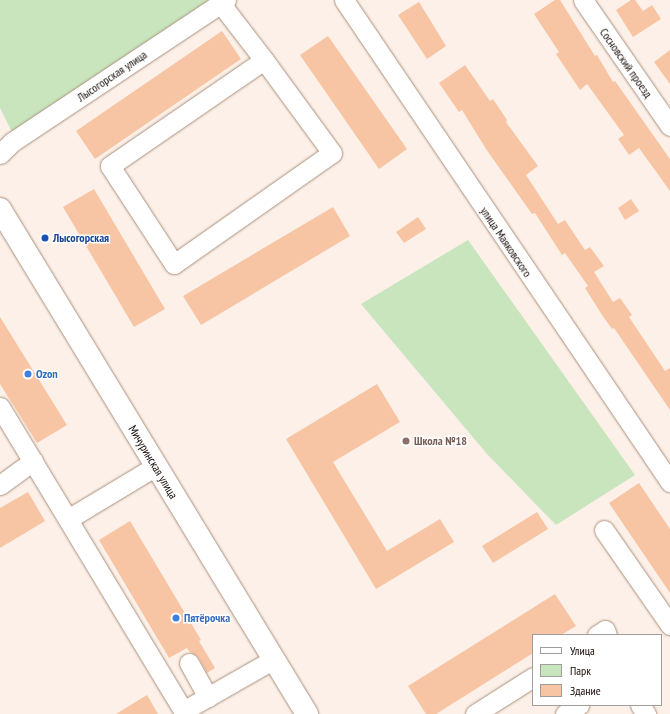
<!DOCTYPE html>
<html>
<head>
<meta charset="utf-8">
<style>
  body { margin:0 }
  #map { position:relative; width:670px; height:714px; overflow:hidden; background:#fcf0e8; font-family:"PT Sans Narrow",sans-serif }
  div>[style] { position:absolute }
  .green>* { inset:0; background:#c8e5be }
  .building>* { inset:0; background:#f7c5a4 }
  .roads { filter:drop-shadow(0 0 1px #ab907d) drop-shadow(0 0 1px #ab907d) }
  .minor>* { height:19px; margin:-9.5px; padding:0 9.5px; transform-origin:9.5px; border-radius:9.5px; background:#fff }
  .major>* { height:22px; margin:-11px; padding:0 11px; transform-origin:11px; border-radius:11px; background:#fff }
  .dots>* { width:11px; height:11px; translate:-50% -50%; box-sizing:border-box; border:2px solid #fff; border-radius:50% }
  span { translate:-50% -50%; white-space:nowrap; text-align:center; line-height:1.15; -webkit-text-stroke:3px #fff; paint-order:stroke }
  .street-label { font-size:12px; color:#140a05 }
  .transit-label { font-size:12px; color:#164399; font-weight:700 }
  .left { translate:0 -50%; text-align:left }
  .shop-label { font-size:12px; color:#366cbe; font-weight:700 }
  .education-label { font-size:12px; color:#785e54; font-weight:700 }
  .legend { position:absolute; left:532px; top:634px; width:130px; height:72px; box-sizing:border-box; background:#fff; border:1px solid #a19d9b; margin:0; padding:5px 7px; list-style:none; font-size:12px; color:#140a05 }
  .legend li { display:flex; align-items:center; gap:8px; height:20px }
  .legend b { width:20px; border:1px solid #a19d9b }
</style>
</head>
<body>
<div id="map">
  <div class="green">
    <div style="clip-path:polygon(0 0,209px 0,13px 134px,0 108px)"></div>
    <div style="clip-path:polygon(468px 240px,635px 475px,556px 525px,487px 454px,361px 304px)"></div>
  </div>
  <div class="building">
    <div style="clip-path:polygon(555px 0,560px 0,595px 56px,597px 55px,613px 82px,615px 81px,670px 159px,670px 191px,639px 148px,629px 155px,618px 139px,624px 135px,587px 84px,580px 90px,556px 54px,559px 52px,534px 14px)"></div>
    <div style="clip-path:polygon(631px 0,635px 0,643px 11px,652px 5px,661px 19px,633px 37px,616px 10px)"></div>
    <div style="clip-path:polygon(419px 2px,446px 46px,427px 59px,398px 15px)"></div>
    <div style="clip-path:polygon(222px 31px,241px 59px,95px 159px,76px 131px)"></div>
    <div style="clip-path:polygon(328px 36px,407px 149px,379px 169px,300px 55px)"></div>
    <div style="clip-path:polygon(670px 50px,670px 84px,654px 62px)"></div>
    <div style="clip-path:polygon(465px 65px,490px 101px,493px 99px,507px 120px,506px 122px,538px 166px,526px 175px,558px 224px,565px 220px,585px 250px,590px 247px,604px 266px,594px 272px,613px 302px,620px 298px,632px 315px,629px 317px,665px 371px,670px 368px,670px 410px,614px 328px,612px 329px,602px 315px,585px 288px,588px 286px,565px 253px,562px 255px,535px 213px,532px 214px,486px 149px,462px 110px,459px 112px,439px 83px)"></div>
    <div style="clip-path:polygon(94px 189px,165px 309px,134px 327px,63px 207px)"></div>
    <div style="clip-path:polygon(631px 199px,639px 211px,625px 220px,618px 208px)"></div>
    <div style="clip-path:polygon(333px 207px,350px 236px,201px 325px,183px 296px)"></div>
    <div style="clip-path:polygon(418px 217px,426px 229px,404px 243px,396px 232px)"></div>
    <div style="clip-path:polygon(0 317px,67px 425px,37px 443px,0 384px)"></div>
    <div style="clip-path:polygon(377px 384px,400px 422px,333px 462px,387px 551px,440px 519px,454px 542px,376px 589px,286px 439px)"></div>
    <div style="clip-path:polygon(639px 483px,670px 529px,670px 593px,609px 503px)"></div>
    <div style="clip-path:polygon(28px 492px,45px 521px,0 548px,0 508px)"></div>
    <div style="clip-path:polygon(537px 512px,548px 529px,493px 563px,482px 546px)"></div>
    <div style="clip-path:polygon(130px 521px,201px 640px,199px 641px,215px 668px,207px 673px,198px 657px,190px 652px,187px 648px,169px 658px,99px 540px)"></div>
    <div style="clip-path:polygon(555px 594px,576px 626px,561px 635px,533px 635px,533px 653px,436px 714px,426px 714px,408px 686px)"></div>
    <div style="clip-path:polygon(147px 695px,158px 714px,116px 714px)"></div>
  </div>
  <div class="roads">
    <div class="minor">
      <div style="left:344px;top:0;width:582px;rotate:55.93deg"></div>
      <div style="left:583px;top:0;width:153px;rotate:55.4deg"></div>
      <div style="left:221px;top:4px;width:71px;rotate:52.5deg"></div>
      <div style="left:264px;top:60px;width:187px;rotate:145.5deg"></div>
      <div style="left:110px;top:166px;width:117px;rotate:56.9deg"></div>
      <div style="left:174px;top:264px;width:193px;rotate:-35.1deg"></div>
      <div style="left:332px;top:153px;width:115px;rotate:-126.2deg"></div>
      <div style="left:0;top:154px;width:17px;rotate:-45deg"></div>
      <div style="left:12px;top:142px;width:257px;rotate:-33.6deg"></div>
      <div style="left:0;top:407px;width:358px;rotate:58.9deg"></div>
      <div style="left:0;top:485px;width:41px;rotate:-36deg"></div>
      <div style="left:68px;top:519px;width:103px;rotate:-31.1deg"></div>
      <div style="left:604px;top:530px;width:116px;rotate:55.2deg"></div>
      <div style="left:597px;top:635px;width:9px;rotate:-32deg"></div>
      <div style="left:605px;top:630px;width:5px;rotate:68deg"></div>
      <div style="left:189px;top:663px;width:39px;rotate:61deg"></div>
      <div style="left:640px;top:705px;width:11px;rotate:56deg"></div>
      <div style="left:183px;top:711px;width:105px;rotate:-29.7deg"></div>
      <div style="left:475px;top:714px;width:69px;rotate:-32.5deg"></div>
      <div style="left:565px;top:714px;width:17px;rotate:-33deg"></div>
    </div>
    <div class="major">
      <div style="left:0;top:209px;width:591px;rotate:58.7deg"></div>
    </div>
  </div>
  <div class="dots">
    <div style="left:45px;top:238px;background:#1a4fb4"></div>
    <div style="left:28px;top:374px;background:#3f7fe0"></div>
    <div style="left:406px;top:441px;background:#8d6e63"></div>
    <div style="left:176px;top:618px;background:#3f7fe0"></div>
  </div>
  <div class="street-label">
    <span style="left:626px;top:63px;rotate:55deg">Сосновский проезд</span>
    <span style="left:112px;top:76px;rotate:-34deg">Лысогорская улица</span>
    <span style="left:506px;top:242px;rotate:56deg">улица Маяковского</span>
    <span style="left:153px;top:462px;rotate:59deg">Мичуринская улица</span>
  </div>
  <div class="transit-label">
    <span class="left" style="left:53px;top:238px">Лысогорская</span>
  </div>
  <div class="shop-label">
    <span class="left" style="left:36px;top:374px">Ozon</span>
    <span class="left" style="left:184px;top:618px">Пятёрочка</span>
  </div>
  <div class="education-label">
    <span class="left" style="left:414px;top:441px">Школа №18</span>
  </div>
  <ul class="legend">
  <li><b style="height:5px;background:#fff"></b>Улица</li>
  <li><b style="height:11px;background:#c8e5be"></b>Парк</li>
  <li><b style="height:11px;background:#f7c5a4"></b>Здание</li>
  </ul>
</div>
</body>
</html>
